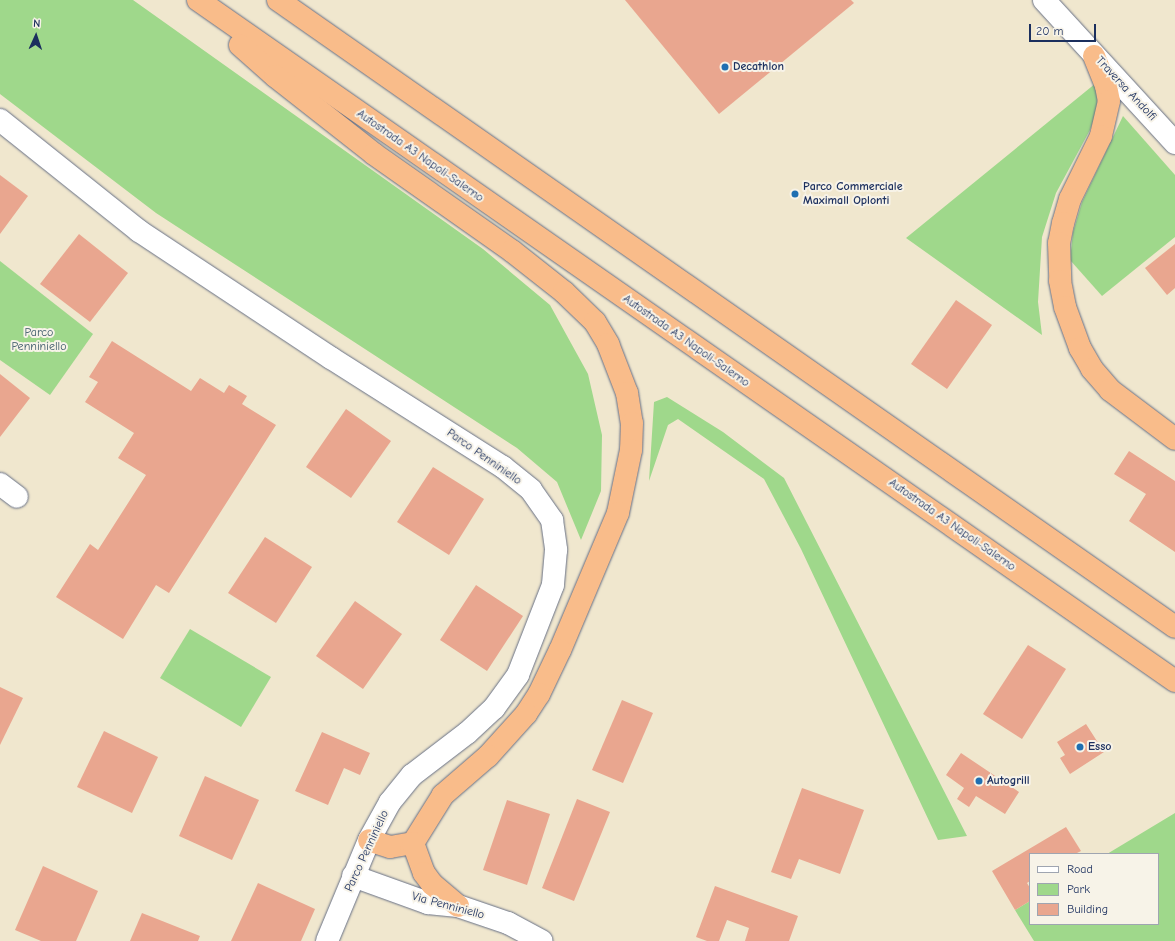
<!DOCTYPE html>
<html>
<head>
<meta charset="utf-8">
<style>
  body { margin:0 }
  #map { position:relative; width:1175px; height:941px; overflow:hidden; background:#f0e7ce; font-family:"Comic Neue",sans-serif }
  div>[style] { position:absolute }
  .green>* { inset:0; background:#9fd88b }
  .building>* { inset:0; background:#e9a68f }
  .roads { filter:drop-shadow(0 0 1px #666f85) drop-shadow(0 0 1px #666f85) }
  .minor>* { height:22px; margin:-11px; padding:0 11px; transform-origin:11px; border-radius:11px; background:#fff }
  .tertiary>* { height:22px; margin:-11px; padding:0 11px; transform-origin:11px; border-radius:11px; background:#fff }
  .motorway>* { height:22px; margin:-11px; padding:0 11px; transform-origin:11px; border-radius:11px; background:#f9bc8a }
  .dots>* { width:11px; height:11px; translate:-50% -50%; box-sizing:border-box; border:2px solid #f7f3e8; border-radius:50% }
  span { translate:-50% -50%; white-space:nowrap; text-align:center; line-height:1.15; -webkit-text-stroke:4px #f7f3e8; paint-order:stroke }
  .poi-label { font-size:12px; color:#1b2f5e; font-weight:700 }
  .left { translate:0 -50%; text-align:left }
  .street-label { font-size:12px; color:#1b2f5e }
  .park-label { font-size:12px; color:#3c5969 }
  .legend { position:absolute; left:1029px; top:853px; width:130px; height:72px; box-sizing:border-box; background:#f7f3e8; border:1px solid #9fa5b1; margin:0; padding:5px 7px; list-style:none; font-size:12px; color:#1b2f5e }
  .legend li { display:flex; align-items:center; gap:8px; height:20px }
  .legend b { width:20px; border:1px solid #9fa5b1 }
  .north { position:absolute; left:16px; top:16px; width:40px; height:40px; -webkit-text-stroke:3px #f7f3e8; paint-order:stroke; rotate:3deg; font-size:11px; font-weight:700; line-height:16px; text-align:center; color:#1b2f5e }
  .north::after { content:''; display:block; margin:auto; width:14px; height:18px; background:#1b2f5e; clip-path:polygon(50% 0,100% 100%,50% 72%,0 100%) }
  .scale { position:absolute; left:1029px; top:24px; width:67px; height:18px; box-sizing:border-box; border:2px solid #1b2f5e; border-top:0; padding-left:5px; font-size:12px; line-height:14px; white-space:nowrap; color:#1b2f5e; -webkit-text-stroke:3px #f7f3e8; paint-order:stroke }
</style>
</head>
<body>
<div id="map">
  <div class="green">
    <div style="clip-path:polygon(0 0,133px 0,483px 249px,550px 305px,588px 374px,602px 435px,601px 491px,581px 540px,557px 482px,517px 448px,156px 213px,0 94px)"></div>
    <div style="clip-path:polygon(1096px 83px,1098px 108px,1090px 130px,1056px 193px,1042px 237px,1038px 302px,1042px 335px,906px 238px)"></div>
    <div style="clip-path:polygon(1123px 116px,1175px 175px,1175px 237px,1102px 296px,1070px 260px,1073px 232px,1082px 202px)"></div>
    <div style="clip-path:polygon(0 261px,93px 334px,50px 395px,0 360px)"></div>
    <div style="clip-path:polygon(667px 397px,723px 432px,784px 478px,967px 836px,938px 840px,801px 549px,764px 479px,678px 419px,668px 425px,649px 481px,654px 402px)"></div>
    <div style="clip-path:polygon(190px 629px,271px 677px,241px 727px,160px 678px)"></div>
    <div style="clip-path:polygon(1175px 813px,1175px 941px,1034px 941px,1015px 910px,1030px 901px,1030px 924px,1158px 924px,1158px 854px,1107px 854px)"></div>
  </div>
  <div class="building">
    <div style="clip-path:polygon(625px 0,851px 0,854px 3px,719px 114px)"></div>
    <div style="clip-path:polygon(0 175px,28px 196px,0 234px)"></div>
    <div style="clip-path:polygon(79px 234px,128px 273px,90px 322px,40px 284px)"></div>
    <div style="clip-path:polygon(1175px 244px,1175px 288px,1167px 295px,1145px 268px)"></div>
    <div style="clip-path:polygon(956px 300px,992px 325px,947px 389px,911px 364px)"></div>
    <div style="clip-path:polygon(112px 341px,191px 391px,200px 378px,224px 393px,229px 385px,247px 396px,242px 404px,276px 425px,169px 593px,156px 585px,123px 639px,56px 597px,90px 544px,98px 550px,146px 475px,118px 458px,134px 433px,85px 402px,98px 382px,89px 377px)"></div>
    <div style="clip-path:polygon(0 374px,30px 398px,0 437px)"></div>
    <div style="clip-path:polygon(346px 409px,391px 441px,351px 498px,306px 467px)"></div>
    <div style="clip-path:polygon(1129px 451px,1175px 481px,1175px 552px,1129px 521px,1146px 494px,1114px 474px)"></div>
    <div style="clip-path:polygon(433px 467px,484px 499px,449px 555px,397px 522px)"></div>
    <div style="clip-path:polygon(265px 537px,312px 567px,276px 623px,228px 593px)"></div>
    <div style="clip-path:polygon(476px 585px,523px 616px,487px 671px,440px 640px)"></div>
    <div style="clip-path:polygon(355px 601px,402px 634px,363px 689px,316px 656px)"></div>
    <div style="clip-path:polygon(1028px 645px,1066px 669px,1022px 739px,983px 714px)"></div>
    <div style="clip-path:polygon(0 687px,23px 698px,0 745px)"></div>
    <div style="clip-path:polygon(622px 700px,653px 713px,623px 783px,592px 770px)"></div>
    <div style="clip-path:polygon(1086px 724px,1104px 752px,1070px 774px,1060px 758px,1065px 755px,1057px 742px)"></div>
    <div style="clip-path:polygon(104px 731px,158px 757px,132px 813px,77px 787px)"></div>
    <div style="clip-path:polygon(322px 732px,370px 753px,360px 775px,344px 768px,328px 805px,295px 791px)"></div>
    <div style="clip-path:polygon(961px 753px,1019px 792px,1005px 814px,976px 796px,969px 807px,957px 799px,964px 788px,946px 775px)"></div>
    <div style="clip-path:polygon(205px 776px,259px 800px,232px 860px,179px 836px)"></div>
    <div style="clip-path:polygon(802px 788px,864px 810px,840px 874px,799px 859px,791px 879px,771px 872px)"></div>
    <div style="clip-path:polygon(577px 799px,610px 812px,574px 901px,542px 888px)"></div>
    <div style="clip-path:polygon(507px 800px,550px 814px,527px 885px,483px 870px)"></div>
    <div style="clip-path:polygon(1066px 827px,1081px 851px,1075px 854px,1030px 854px,1030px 881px,1027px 883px,1030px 888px,1030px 901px,1015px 910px,992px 871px)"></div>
    <div style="clip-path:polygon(43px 866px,98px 891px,76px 941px,41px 941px,15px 930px)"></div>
    <div style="clip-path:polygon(258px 883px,315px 909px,301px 941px,231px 941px)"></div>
    <div style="clip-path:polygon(715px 886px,798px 916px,789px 941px,745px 941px,749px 928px,727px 920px,719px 941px,707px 941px,696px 937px)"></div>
    <div style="clip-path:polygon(142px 913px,200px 936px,198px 941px,130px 941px)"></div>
  </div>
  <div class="roads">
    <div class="minor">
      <div style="left:0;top:120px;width:178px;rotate:38.6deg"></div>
      <div style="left:139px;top:231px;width:230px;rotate:33.5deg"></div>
      <div style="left:331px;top:358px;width:204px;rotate:32.4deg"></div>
      <div style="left:503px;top:467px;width:36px;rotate:39deg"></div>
      <div style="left:531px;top:490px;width:37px;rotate:55deg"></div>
      <div style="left:552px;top:520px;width:30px;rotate:82deg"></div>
      <div style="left:556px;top:550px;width:35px;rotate:95deg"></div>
      <div style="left:553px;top:585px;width:97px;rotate:111.3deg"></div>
      <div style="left:518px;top:675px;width:41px;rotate:126deg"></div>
      <div style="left:494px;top:708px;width:37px;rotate:137deg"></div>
      <div style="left:467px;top:733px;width:69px;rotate:142.6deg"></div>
      <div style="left:412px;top:775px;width:35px;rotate:129deg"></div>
      <div style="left:390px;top:802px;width:43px;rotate:118.9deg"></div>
      <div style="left:0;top:484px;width:21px;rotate:37deg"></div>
    </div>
    <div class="tertiary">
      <div style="left:1044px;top:0;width:194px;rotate:47.5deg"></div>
      <div style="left:353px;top:876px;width:80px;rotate:19.8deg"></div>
      <div style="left:428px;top:903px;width:30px;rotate:6deg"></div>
      <div style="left:458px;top:906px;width:53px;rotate:18.8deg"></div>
      <div style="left:508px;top:923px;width:38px;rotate:28deg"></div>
      <div style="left:327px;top:941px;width:109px;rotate:-67.4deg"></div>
    </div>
    <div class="motorway">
      <div style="left:198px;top:0;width:1191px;rotate:34.88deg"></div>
      <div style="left:278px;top:0;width:1094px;rotate:34.95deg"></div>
      <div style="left:240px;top:45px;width:47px;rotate:41.5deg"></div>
      <div style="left:275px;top:76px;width:126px;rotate:38.2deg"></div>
      <div style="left:374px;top:154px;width:169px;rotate:35.1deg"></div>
      <div style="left:512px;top:251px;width:66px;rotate:38.3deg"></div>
      <div style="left:564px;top:292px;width:43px;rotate:44.1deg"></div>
      <div style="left:595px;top:322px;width:26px;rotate:59deg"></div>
      <div style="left:608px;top:344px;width:53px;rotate:68.8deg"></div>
      <div style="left:627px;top:393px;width:30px;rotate:81deg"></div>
      <div style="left:632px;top:423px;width:27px;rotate:92deg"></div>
      <div style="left:631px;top:450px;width:64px;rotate:101.7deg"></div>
      <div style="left:618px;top:513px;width:149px;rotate:112.9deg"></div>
      <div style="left:560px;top:650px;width:49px;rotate:115.5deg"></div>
      <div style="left:539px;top:694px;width:24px;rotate:123deg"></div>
      <div style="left:526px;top:714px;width:57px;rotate:132.1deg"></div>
      <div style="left:488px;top:756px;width:60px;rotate:139.1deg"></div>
      <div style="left:443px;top:795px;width:57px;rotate:122deg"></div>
      <div style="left:413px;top:843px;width:23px;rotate:170deg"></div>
      <div style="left:390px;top:847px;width:22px;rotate:-162deg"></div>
      <div style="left:1094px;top:56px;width:32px;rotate:68deg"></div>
      <div style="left:1106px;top:86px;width:15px;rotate:79deg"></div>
      <div style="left:1109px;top:101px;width:36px;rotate:103deg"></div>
      <div style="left:1101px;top:136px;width:70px;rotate:116.2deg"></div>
      <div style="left:1070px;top:199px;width:25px;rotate:106deg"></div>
      <div style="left:1063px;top:223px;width:20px;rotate:101deg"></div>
      <div style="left:1059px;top:243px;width:38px;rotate:88deg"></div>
      <div style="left:1060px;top:281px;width:26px;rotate:79deg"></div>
      <div style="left:1065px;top:307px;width:44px;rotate:69.9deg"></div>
      <div style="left:1080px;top:348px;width:24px;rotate:60deg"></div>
      <div style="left:1092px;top:369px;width:28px;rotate:49deg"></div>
      <div style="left:1110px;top:390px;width:81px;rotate:37deg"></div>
      <div style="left:413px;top:843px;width:32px;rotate:70deg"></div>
      <div style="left:424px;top:873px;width:14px;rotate:54deg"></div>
      <div style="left:432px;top:884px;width:34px;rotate:40deg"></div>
    </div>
  </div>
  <div class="dots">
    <div style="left:725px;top:67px;background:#1f6fb2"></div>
    <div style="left:795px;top:194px;background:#1f6fb2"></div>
    <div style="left:1080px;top:747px;background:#1f6fb2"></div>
    <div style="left:979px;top:781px;background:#1f6fb2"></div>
  </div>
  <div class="poi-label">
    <span class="left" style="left:733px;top:67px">Decathlon</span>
    <span class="left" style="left:803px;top:194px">Parco Commerciale<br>Maximall Oplonti</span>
    <span class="left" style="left:1088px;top:747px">Esso</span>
    <span class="left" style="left:987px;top:781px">Autogrill</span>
  </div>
  <div class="street-label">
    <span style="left:1126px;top:89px;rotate:47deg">Traversa Andolfi</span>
    <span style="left:420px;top:156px;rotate:35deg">Autostrada A3 Napoli-Salerno</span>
    <span style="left:686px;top:341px;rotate:35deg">Autostrada A3 Napoli-Salerno</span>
    <span style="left:484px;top:457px;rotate:35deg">Parco Penniniello</span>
    <span style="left:952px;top:525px;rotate:35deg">Autostrada A3 Napoli-Salerno</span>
    <span style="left:367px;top:851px;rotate:-65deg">Parco Penniniello</span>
    <span style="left:448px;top:906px;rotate:15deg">Via Penniniello</span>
  </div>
  <div class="park-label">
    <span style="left:39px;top:340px">Parco<br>Penniniello</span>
  </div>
  <ul class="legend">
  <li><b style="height:5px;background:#fff"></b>Road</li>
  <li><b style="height:11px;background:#9fd88b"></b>Park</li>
  <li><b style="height:11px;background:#e9a68f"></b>Building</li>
  </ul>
  <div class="north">N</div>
  <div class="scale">20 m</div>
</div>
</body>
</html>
